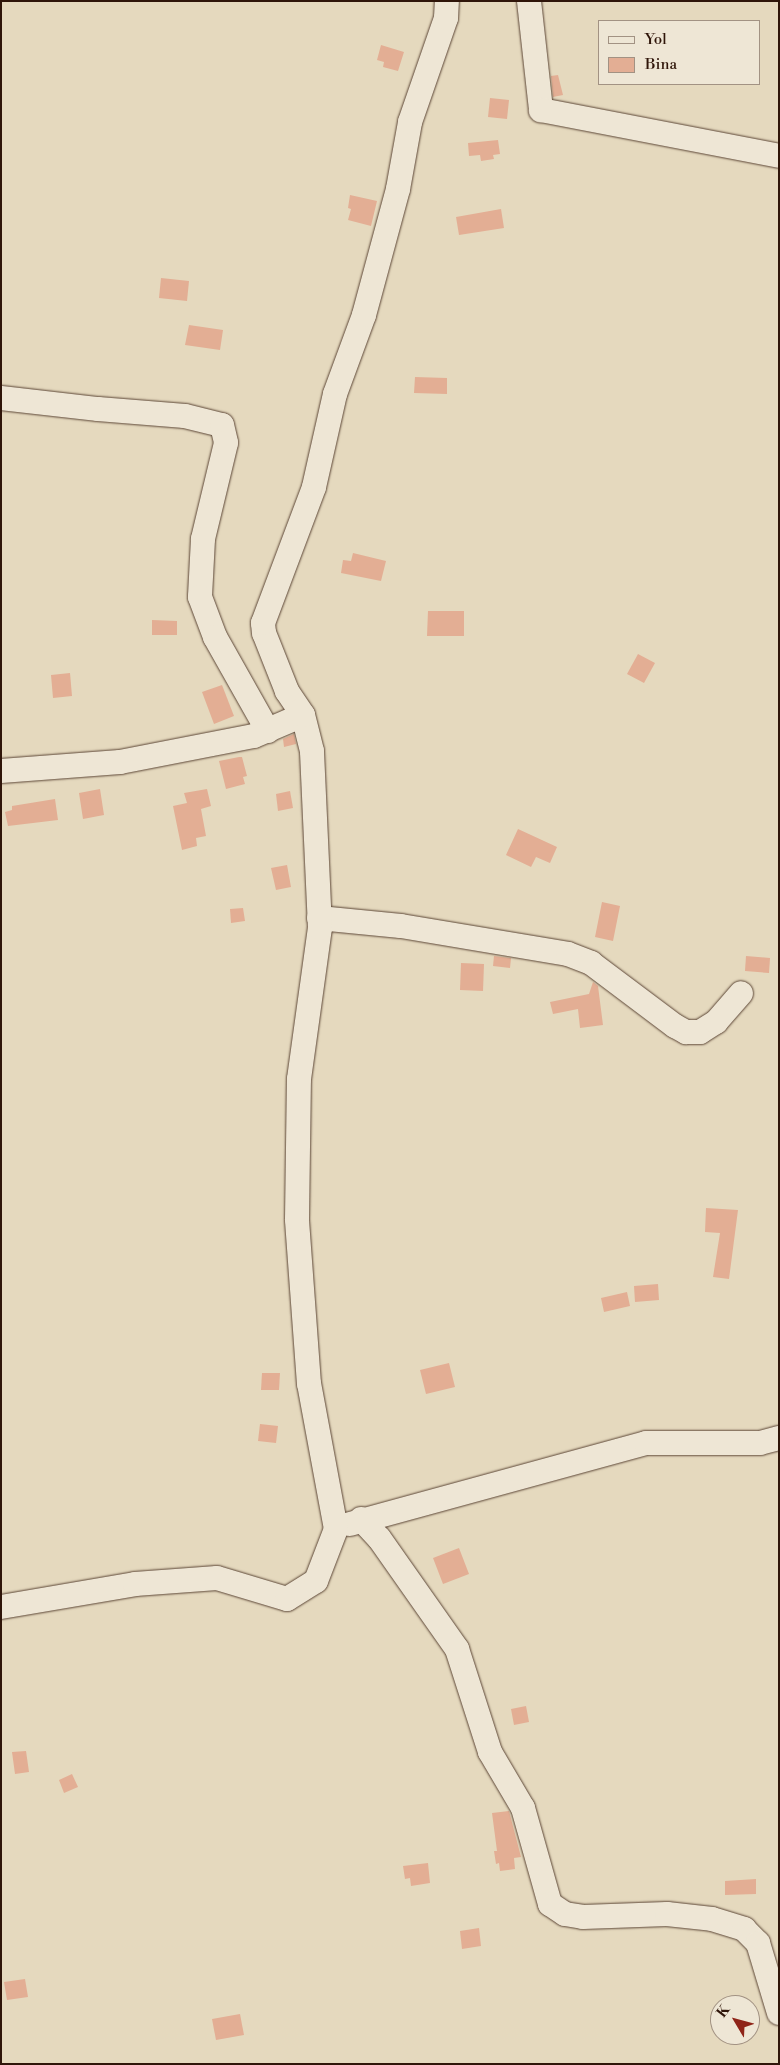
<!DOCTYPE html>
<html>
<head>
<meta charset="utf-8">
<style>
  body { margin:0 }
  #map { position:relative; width:780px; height:2065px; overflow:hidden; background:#e5d9be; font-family:"Libre Bodoni",serif }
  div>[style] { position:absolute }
  .building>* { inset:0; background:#e3ae94 }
  .roads { filter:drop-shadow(0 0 1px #5c4636) drop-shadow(0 0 1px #5c4636) }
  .minor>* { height:24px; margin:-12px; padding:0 12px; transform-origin:12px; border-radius:12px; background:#eee6d5 }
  span { translate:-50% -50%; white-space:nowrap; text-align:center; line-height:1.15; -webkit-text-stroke:4.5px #eee6d5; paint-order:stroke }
  .frame { position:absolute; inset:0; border:2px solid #2f1509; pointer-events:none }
  .legend { position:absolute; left:598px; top:20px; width:162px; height:65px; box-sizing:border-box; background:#eee6d5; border:1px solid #a29283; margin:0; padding:6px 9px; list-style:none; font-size:15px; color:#2f1509 }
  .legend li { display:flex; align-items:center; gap:10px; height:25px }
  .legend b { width:25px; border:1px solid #a29283 }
  .north { position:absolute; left:710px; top:1995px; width:50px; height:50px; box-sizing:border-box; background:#eee6d5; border:1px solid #a29283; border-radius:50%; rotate:307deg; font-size:14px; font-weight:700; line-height:20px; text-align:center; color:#2f1509 }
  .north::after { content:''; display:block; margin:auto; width:18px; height:22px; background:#8f2418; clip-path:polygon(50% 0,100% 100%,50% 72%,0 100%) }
</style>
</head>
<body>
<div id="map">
  <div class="building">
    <div style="clip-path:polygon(381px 45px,404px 52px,398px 71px,383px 67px,384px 62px,377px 60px)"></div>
    <div style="clip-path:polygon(558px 75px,563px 95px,553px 97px,551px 76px)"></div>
    <div style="clip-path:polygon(490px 98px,509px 100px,507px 119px,488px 117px)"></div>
    <div style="clip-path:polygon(498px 140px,500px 154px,493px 155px,494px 159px,481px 161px,480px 155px,469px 156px,468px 143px)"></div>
    <div style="clip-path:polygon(350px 195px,377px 201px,371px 226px,348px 220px,351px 209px,348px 208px)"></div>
    <div style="clip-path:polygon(501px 209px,504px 228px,459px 235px,456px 217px)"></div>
    <div style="clip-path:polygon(161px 278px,189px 281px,187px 301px,159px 298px)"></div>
    <div style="clip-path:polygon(189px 325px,223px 330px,220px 350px,185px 345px)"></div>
    <div style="clip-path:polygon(415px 377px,447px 378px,447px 394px,414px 393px)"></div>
    <div style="clip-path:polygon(353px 553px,386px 561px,381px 581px,341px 573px,343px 560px,351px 561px)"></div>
    <div style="clip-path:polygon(428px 611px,464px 611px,464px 636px,427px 636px)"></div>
    <div style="clip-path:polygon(152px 620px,177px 621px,177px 635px,152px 635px)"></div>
    <div style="clip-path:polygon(638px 654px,655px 663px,644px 683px,627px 674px)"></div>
    <div style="clip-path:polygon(70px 673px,72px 696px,53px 698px,51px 675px)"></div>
    <div style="clip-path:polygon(222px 685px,234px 716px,214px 724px,202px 692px)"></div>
    <div style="clip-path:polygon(294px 734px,296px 744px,284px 747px,283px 739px)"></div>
    <div style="clip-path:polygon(239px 757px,242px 757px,247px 776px,243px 777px,245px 784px,226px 789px,219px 761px)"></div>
    <div style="clip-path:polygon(100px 789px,104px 815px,83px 819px,79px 793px)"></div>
    <div style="clip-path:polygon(207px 789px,211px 806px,201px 809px,206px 836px,196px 838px,197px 846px,182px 850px,173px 806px,187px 803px,184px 793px)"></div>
    <div style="clip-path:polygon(290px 791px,293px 808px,278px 811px,276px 794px)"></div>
    <div style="clip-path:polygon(55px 799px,58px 820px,8px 826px,5px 812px,12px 810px,12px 806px)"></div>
    <div style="clip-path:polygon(518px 829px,557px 847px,550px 863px,536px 857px,531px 867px,506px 855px)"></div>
    <div style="clip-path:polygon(287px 865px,291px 887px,276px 890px,271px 868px)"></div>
    <div style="clip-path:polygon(602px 902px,620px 906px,613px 941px,595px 937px)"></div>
    <div style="clip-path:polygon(243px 908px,245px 921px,231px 923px,230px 909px)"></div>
    <div style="clip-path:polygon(494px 956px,511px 958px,510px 968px,493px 966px)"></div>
    <div style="clip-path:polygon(746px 956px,770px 958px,769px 973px,745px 971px)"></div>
    <div style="clip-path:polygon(461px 963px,484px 964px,483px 991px,460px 990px)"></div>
    <div style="clip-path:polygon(593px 982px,598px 986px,603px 1025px,580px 1028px,578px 1009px,553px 1014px,550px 1002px,589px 994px)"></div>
    <div style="clip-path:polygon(706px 1208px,738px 1210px,729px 1279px,713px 1277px,720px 1233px,705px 1232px)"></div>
    <div style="clip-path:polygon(658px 1284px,659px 1300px,635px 1302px,634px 1286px)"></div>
    <div style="clip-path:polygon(627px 1292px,630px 1306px,604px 1312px,601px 1298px)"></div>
    <div style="clip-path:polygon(449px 1363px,455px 1387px,426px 1394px,420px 1370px)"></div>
    <div style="clip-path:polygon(262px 1373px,280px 1373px,279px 1390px,261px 1390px)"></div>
    <div style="clip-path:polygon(260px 1424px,278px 1426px,276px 1443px,258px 1441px)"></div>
    <div style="clip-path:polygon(459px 1548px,469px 1574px,443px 1584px,433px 1558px)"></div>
    <div style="clip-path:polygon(526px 1706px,529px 1722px,514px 1725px,511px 1709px)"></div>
    <div style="clip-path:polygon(26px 1751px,29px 1772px,15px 1774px,12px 1752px)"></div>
    <div style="clip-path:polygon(72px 1774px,78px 1787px,64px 1793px,59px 1780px)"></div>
    <div style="clip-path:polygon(509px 1811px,521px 1857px,514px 1858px,515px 1869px,500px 1871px,499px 1863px,496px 1864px,494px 1851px,497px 1851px,492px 1813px)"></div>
    <div style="clip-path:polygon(428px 1863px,430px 1883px,411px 1886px,410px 1878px,405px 1879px,403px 1866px)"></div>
    <div style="clip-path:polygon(756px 1879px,756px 1894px,725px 1895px,725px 1881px)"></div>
    <div style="clip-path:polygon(479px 1928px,481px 1946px,462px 1949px,460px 1931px)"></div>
    <div style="clip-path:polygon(25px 1979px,28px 1997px,7px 2000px,4px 1982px)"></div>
    <div style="clip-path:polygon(240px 2014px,244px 2035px,216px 2040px,212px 2019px)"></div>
  </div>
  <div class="roads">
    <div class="minor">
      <div style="left:529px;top:1px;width:110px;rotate:83.7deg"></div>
      <div style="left:541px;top:110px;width:242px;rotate:10.9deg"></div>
      <div style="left:1px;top:398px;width:98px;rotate:6.5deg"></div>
      <div style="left:98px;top:409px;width:87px;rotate:4.6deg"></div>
      <div style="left:185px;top:416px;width:38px;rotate:14deg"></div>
      <div style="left:222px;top:425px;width:18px;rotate:77deg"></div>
      <div style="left:226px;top:443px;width:99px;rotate:103.5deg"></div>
      <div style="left:203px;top:539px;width:58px;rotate:93deg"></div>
      <div style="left:200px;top:597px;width:43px;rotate:69.4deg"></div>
      <div style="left:215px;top:637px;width:108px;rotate:60.6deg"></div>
      <div style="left:1px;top:771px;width:119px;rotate:-4.3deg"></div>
      <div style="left:120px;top:762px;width:136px;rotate:-11deg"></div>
      <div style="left:254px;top:736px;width:53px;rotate:-23.2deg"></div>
      <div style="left:319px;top:918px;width:82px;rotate:5.6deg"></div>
      <div style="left:401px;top:926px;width:169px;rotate:9.5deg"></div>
      <div style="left:568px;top:954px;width:25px;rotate:21deg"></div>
      <div style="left:591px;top:963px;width:105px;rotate:36.9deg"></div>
      <div style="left:675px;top:1026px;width:13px;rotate:29deg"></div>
      <div style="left:686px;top:1032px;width:14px"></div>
      <div style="left:700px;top:1032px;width:19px;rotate:-32deg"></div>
      <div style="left:716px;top:1022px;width:38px;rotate:-49deg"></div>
      <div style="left:361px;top:1519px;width:26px;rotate:47deg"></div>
      <div style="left:379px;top:1538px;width:136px;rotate:54.9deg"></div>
      <div style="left:457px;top:1649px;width:108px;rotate:72.2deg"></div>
      <div style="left:490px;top:1752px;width:65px;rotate:59.5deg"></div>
      <div style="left:523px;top:1808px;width:100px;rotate:74.3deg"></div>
      <div style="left:550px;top:1904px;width:18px;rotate:34deg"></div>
      <div style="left:565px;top:1914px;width:18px;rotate:9deg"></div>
      <div style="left:583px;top:1917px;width:84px;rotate:-2deg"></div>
      <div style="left:667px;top:1914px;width:45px;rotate:6.3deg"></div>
      <div style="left:712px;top:1919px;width:34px;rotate:17deg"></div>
      <div style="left:744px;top:1929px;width:20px;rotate:45deg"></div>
      <div style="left:758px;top:1943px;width:73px;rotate:73.3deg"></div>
      <div style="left:350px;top:1524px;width:307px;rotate:-15.3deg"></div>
      <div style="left:646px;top:1443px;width:114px"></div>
      <div style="left:760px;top:1443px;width:20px;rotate:-15deg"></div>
      <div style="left:1px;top:1607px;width:136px;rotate:-9.7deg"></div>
      <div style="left:135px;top:1584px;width:82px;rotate:-4.2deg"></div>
      <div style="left:217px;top:1578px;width:73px;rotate:16.7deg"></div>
      <div style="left:287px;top:1599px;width:34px;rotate:-32deg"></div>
      <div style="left:316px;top:1581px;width:56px;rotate:-69deg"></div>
      <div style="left:336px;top:1529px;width:147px;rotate:-100.5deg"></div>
      <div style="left:309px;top:1384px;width:165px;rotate:-94.2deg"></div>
      <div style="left:297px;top:1219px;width:140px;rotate:-89.2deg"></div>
      <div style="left:299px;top:1079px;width:152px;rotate:-82.1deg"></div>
      <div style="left:320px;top:928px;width:177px;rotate:-92.6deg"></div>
      <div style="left:312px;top:751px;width:37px;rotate:-104deg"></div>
      <div style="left:303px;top:715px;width:29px;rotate:-124deg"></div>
      <div style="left:287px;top:691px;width:62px;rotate:-111.6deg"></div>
      <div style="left:264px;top:633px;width:10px;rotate:-96deg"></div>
      <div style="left:263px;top:623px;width:145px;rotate:-69.4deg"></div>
      <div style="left:314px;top:487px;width:95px;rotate:-77.3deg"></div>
      <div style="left:335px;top:394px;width:84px;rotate:-69.8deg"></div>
      <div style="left:364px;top:315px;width:131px;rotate:-74.9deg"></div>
      <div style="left:398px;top:189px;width:68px;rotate:-79.8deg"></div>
      <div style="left:410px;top:122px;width:110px;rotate:-70.9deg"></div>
      <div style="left:446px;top:18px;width:17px;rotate:-87deg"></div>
    </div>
  </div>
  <div class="frame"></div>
  <ul class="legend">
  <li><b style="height:6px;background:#eee6d5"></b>Yol</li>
  <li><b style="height:14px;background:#e3ae94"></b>Bina</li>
  </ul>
  <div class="north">K</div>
</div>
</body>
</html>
